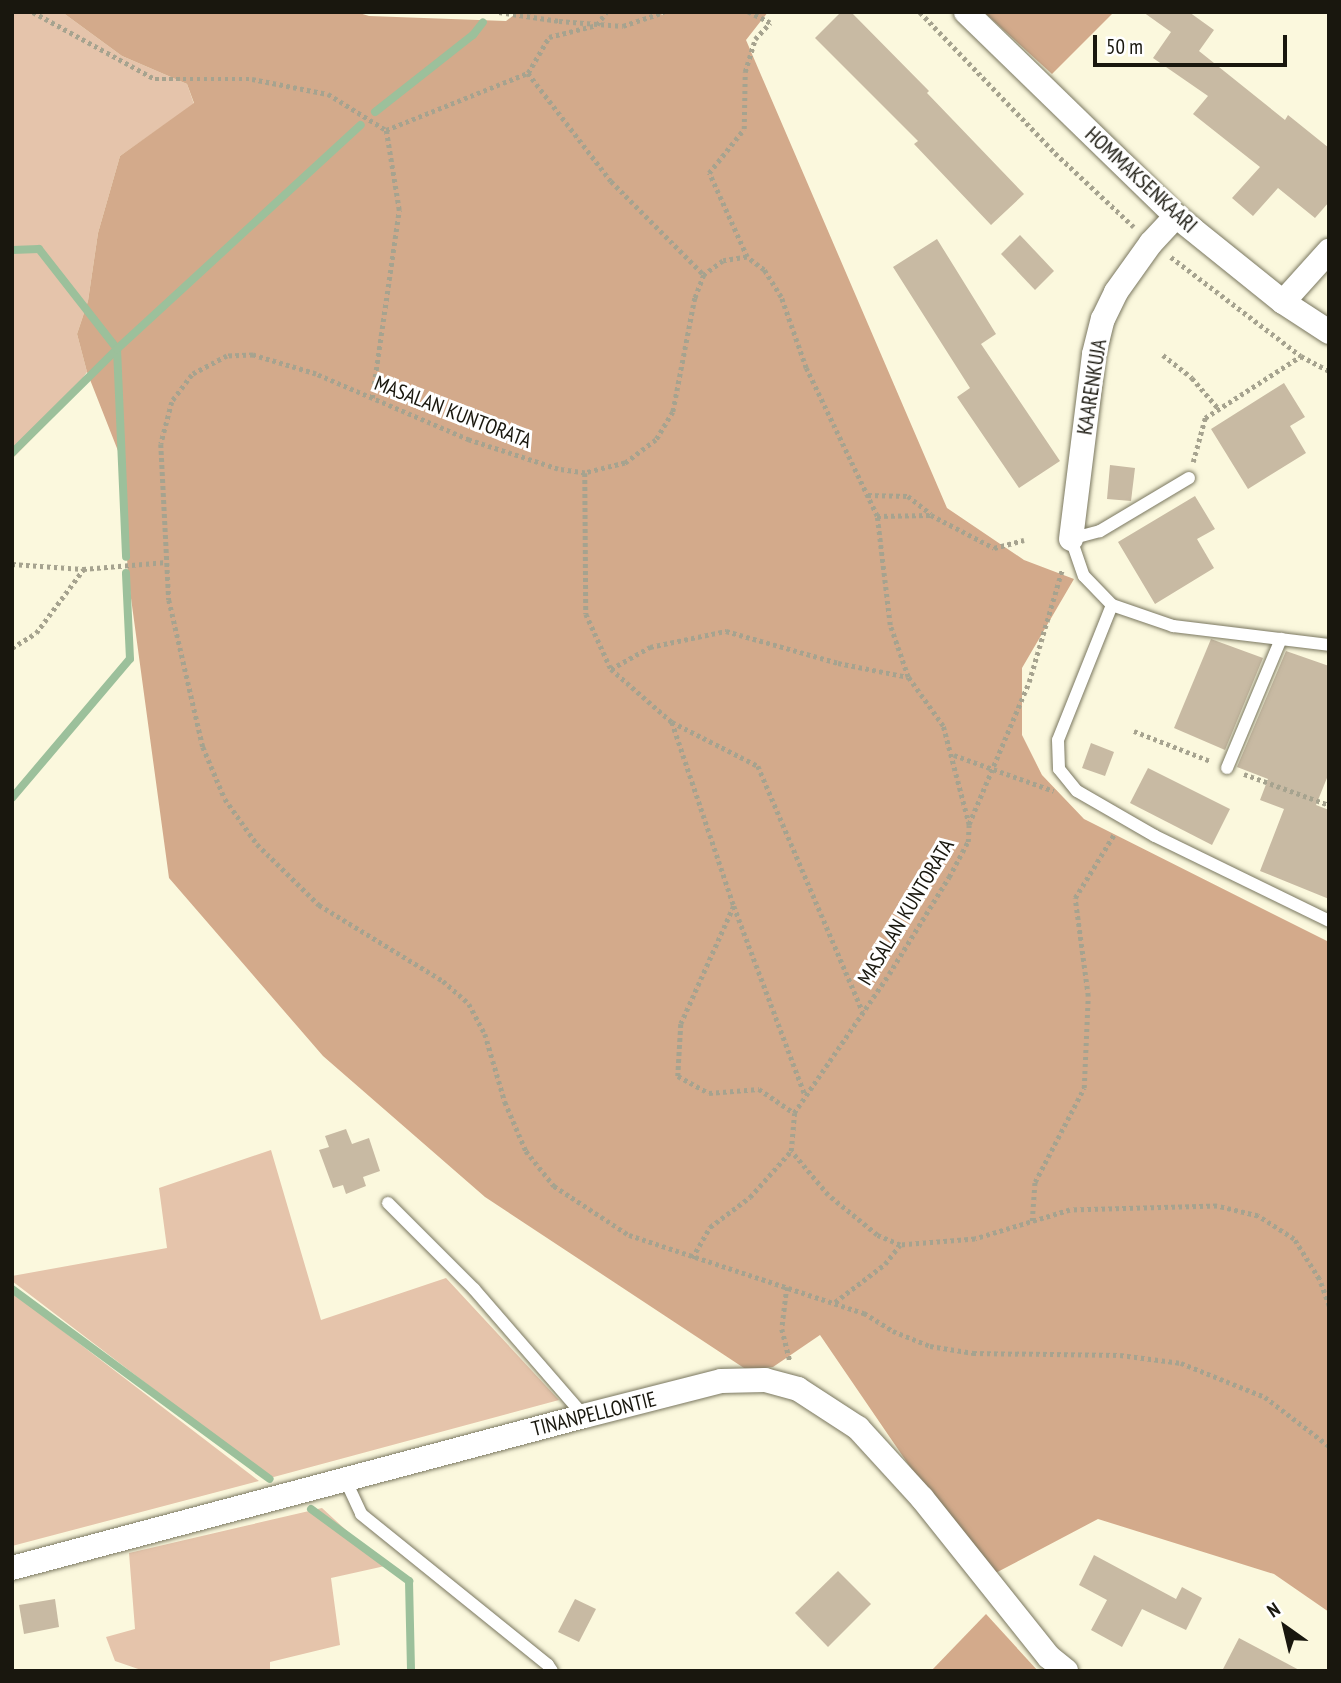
<!DOCTYPE html>
<html>
<head>
<meta charset="utf-8">
<style>
  body { margin:0 }
  #map { position:relative; width:1341px; height:1683px; overflow:hidden; background:#fbf8dd; font-family:"PT Sans Narrow",sans-serif }
  div>[style] { position:absolute }
  .green>* { inset:0; background:#e5c4ab }
  .forest>* { inset:0; background:#d3aa8b }
  .stream>* { height:8px; margin:-4px; padding:0 4px; transform-origin:4px; border-radius:4px; background:#9cc09b }
  .building>* { inset:0; background:#c8baa3 }
  .path>* { height:4.5px; margin-top:-2.25px; transform-origin:0; background:repeating-linear-gradient(90deg,#a6a38f 0 3.5px,transparent 0 7px) }
  .roads { filter:drop-shadow(0 0 2px #7a7760) drop-shadow(0 0 2px #7a7760) }
  .lane>* { height:12px; margin:-6px; padding:0 6px; transform-origin:6px; border-radius:6px; background:#fff }
  .street>* { height:24px; margin:-12px; padding:0 12px; transform-origin:12px; border-radius:12px; background:#fff }
  span { translate:-50% -50%; white-space:nowrap; text-align:center; line-height:1.15; -webkit-text-stroke:6px #fff; paint-order:stroke }
  .street-label { font-size:21px; color:#19170e }
  .frame { position:absolute; inset:0; border:14px solid #19170e; pointer-events:none }
  .north { position:absolute; left:1250px; top:1592px; width:70px; height:70px; -webkit-text-stroke:5px #fff; paint-order:stroke; rotate:326deg; font-size:19px; font-weight:700; line-height:28px; text-align:center; color:#19170e }
  .north::after { content:''; display:block; margin:auto; width:24px; height:32px; background:#19170e; clip-path:polygon(50% 0,100% 100%,50% 72%,0 100%) }
  .scale { position:absolute; left:1093px; top:35px; width:194px; height:32px; box-sizing:border-box; border:4px solid #19170e; border-top:0; padding-left:9px; font-size:21px; line-height:24px; white-space:nowrap; color:#19170e; -webkit-text-stroke:5px #fff; paint-order:stroke }
</style>
</head>
<body>
<div id="map">
  <div class="green">
    <div style="clip-path:polygon(12px 12px,62px 12px,122px 56px,187px 84px,194px 104px,120px 156px,98px 233px,88px 301px,77px 334px,87px 372px,61px 409px,12px 459px)"></div>
    <div style="clip-path:polygon(271px 1150px,321px 1320px,446px 1278px,559px 1400px,270px 1478px,12px 1281px,12px 1276px,167px 1248px,159px 1188px)"></div>
    <div style="clip-path:polygon(12px 1292px,259px 1481px,12px 1546px)"></div>
    <div style="clip-path:polygon(322px 1508px,385px 1566px,331px 1578px,340px 1645px,270px 1662px,270px 1671px,144px 1671px,115px 1661px,106px 1637px,135px 1629px,129px 1553px)"></div>
  </div>
  <div class="forest">
    <div style="clip-path:polygon(62px 12px,356px 12px,369px 16px,506px 21px,518px 12px,660px 12px,662px 15px,665px 12px,768px 12px,746px 40px,947px 508px,1024px 560px,1074px 579px,1022px 668px,1022px 735px,1042px 775px,1084px 819px,1329px 942px,1329px 1612px,1274px 1574px,1098px 1519px,986px 1578px,820px 1335px,773px 1367px,747px 1370px,485px 1197px,323px 1056px,169px 878px,128px 576px,122px 461px,87px 372px,77px 334px,88px 301px,98px 233px,120px 156px,194px 103px,187px 84px,122px 56px)"></div>
    <div style="clip-path:polygon(984px 12px,1114px 12px,1052px 74px)"></div>
    <div style="clip-path:polygon(986px 1614px,1038px 1671px,931px 1671px)"></div>
  </div>
  <div class="stream">
    <div style="left:375px;top:112px;width:125px;rotate:-38.2deg"></div>
    <div style="left:473px;top:35px;width:16px;rotate:-52deg"></div>
    <div style="left:12px;top:250px;width:27px;rotate:-2deg"></div>
    <div style="left:39px;top:249px;width:127px;rotate:52deg"></div>
    <div style="left:117px;top:349px;width:208px;rotate:87.5deg"></div>
    <div style="left:12px;top:453px;width:148px;rotate:-44.7deg"></div>
    <div style="left:117px;top:349px;width:331px;rotate:-42.6deg"></div>
    <div style="left:12px;top:798px;width:182px;rotate:-49.7deg"></div>
    <div style="left:130px;top:659px;width:86px;rotate:-92.7deg"></div>
    <div style="left:12px;top:1289px;width:320px;rotate:36.4deg"></div>
    <div style="left:311px;top:1509px;width:122px;rotate:36.3deg"></div>
    <div style="left:409px;top:1581px;width:90px;rotate:88.7deg"></div>
  </div>
  <div class="building">
    <div style="clip-path:polygon(841px 12px,851px 12px,929px 91px,927px 93px,1024px 194px,991px 225px,914px 144px,918px 141px,815px 38px)"></div>
    <div style="clip-path:polygon(1143px 12px,1189px 12px,1214px 30px,1199px 51px,1285px 120px,1288px 115px,1329px 148px,1329px 202px,1315px 218px,1278px 188px,1253px 216px,1232px 198px,1260px 167px,1193px 114px,1208px 96px,1153px 58px,1171px 32px)"></div>
    <div style="clip-path:polygon(1020px 235px,1054px 271px,1035px 290px,1001px 254px)"></div>
    <div style="clip-path:polygon(937px 239px,996px 334px,981px 344px,1060px 461px,1019px 488px,957px 397px,970px 388px,893px 267px)"></div>
    <div style="clip-path:polygon(1284px 383px,1305px 417px,1290px 426px,1306px 453px,1248px 489px,1211px 429px)"></div>
    <div style="clip-path:polygon(1110px 465px,1135px 468px,1131px 501px,1107px 499px)"></div>
    <div style="clip-path:polygon(1195px 496px,1215px 529px,1197px 539px,1214px 568px,1155px 604px,1118px 542px)"></div>
    <div style="clip-path:polygon(1211px 639px,1263px 658px,1225px 750px,1174px 728px)"></div>
    <div style="clip-path:polygon(1286px 651px,1329px 666px,1329px 773px,1316px 805px,1329px 810px,1329px 899px,1260px 871px,1284px 809px,1260px 800px,1268px 779px,1237px 767px)"></div>
    <div style="clip-path:polygon(1091px 743px,1114px 752px,1105px 776px,1082px 768px)"></div>
    <div style="clip-path:polygon(1148px 768px,1230px 809px,1212px 845px,1130px 803px)"></div>
    <div style="clip-path:polygon(346px 1129px,352px 1144px,369px 1138px,380px 1171px,363px 1177px,366px 1186px,346px 1194px,343px 1185px,333px 1188px,319px 1150px,329px 1147px,325px 1136px)"></div>
    <div style="clip-path:polygon(1094px 1555px,1176px 1599px,1182px 1587px,1202px 1598px,1186px 1630px,1142px 1609px,1122px 1647px,1091px 1630px,1107px 1600px,1079px 1585px)"></div>
    <div style="clip-path:polygon(838px 1571px,871px 1604px,828px 1647px,795px 1613px)"></div>
    <div style="clip-path:polygon(55px 1599px,59px 1627px,24px 1634px,19px 1605px)"></div>
    <div style="clip-path:polygon(575px 1599px,596px 1609px,579px 1642px,558px 1632px)"></div>
    <div style="clip-path:polygon(1239px 1638px,1301px 1671px,1222px 1671px)"></div>
  </div>
  <div class="path">
    <div style="left:33px;top:12px;width:139px;rotate:28.8deg"></div>
    <div style="left:155px;top:79px;width:97px"></div>
    <div style="left:252px;top:79px;width:77px;rotate:11.2deg"></div>
    <div style="left:328px;top:94px;width:68px;rotate:31.8deg"></div>
    <div style="left:499px;top:12px;width:61px;rotate:8.5deg"></div>
    <div style="left:559px;top:21px;width:64px;rotate:4.5deg"></div>
    <div style="left:623px;top:26px;width:43px;rotate:-18.9deg"></div>
    <div style="left:920px;top:12px;width:195px;rotate:46.2deg"></div>
    <div style="left:1055px;top:153px;width:108px;rotate:43.1deg"></div>
    <div style="left:528px;top:73px;width:136px;rotate:52.5deg"></div>
    <div style="left:611px;top:181px;width:132px;rotate:45.3deg"></div>
    <div style="left:747px;top:257px;width:92px;rotate:-114.3deg"></div>
    <div style="left:709px;top:173px;width:56px;rotate:-51.5deg"></div>
    <div style="left:744px;top:129px;width:57px;rotate:-89deg"></div>
    <div style="left:745px;top:72px;width:34px;rotate:-73deg"></div>
    <div style="left:755px;top:39px;width:22px;rotate:-47deg"></div>
    <div style="left:770px;top:23px;width:25px;rotate:-153deg"></div>
    <div style="left:1171px;top:257px;width:163px;rotate:37.3deg"></div>
    <div style="left:1301px;top:356px;width:32px;rotate:28deg"></div>
    <div style="left:1163px;top:355px;width:37px;rotate:38deg"></div>
    <div style="left:1192px;top:378px;width:40px;rotate:49deg"></div>
    <div style="left:372px;top:398px;width:190px;rotate:-81.8deg"></div>
    <div style="left:399px;top:210px;width:81px;rotate:-99.2deg"></div>
    <div style="left:386px;top:130px;width:153px;rotate:-21.9deg"></div>
    <div style="left:528px;top:73px;width:42px;rotate:-59.7deg"></div>
    <div style="left:549px;top:37px;width:49px;rotate:-14deg"></div>
    <div style="left:597px;top:25px;width:16px;rotate:-55deg"></div>
    <div style="left:1193px;top:462px;width:46px;rotate:-74.7deg"></div>
    <div style="left:1205px;top:418px;width:114px;rotate:-32.9deg"></div>
    <div style="left:585px;top:473px;width:141px;rotate:89.6deg"></div>
    <div style="left:586px;top:614px;width:60px;rotate:65.6deg"></div>
    <div style="left:611px;top:669px;width:81px;rotate:41deg"></div>
    <div style="left:672px;top:722px;width:97px;rotate:27.1deg"></div>
    <div style="left:758px;top:766px;width:267px;rotate:66.9deg"></div>
    <div style="left:868px;top:495px;width:40px;rotate:1.4deg"></div>
    <div style="left:908px;top:496px;width:29px;rotate:38deg"></div>
    <div style="left:877px;top:516px;width:54px;rotate:-1.1deg"></div>
    <div style="left:931px;top:515px;width:71px;rotate:27.6deg"></div>
    <div style="left:994px;top:548px;width:31px;rotate:-15deg"></div>
    <div style="left:12px;top:564px;width:71px;rotate:4deg"></div>
    <div style="left:83px;top:569px;width:84px;rotate:-4.8deg"></div>
    <div style="left:12px;top:648px;width:28px;rotate:-32deg"></div>
    <div style="left:36px;top:633px;width:79px;rotate:-53.3deg"></div>
    <div style="left:611px;top:669px;width:45px;rotate:-29.4deg"></div>
    <div style="left:650px;top:647px;width:78px;rotate:-11.9deg"></div>
    <div style="left:726px;top:631px;width:116px;rotate:15.9deg"></div>
    <div style="left:838px;top:663px;width:71px;rotate:11.3deg"></div>
    <div style="left:672px;top:722px;width:194px;rotate:71.4deg"></div>
    <div style="left:734px;top:906px;width:202px;rotate:69.4deg"></div>
    <div style="left:1134px;top:731px;width:82px;rotate:21.5deg"></div>
    <div style="left:954px;top:755px;width:106px;rotate:19.8deg"></div>
    <div style="left:1244px;top:774px;width:90px;rotate:20deg"></div>
    <div style="left:969px;top:824px;width:154px;rotate:-67.1deg"></div>
    <div style="left:1029px;top:682px;width:117px;rotate:-73.6deg"></div>
    <div style="left:734px;top:906px;width:129px;rotate:114.2deg"></div>
    <div style="left:681px;top:1024px;width:52px;rotate:93.3deg"></div>
    <div style="left:678px;top:1076px;width:35px;rotate:29deg"></div>
    <div style="left:709px;top:1093px;width:50px;rotate:-4.6deg"></div>
    <div style="left:759px;top:1089px;width:42px;rotate:34.4deg"></div>
    <div style="left:1032px;top:1221px;width:39px;rotate:-86deg"></div>
    <div style="left:1035px;top:1182px;width:106px;rotate:-62.5deg"></div>
    <div style="left:1084px;top:1088px;width:92px;rotate:-87.5deg"></div>
    <div style="left:1088px;top:996px;width:99px;rotate:-97.6deg"></div>
    <div style="left:1075px;top:898px;width:76px;rotate:-58.4deg"></div>
    <div style="left:692px;top:1258px;width:36px;rotate:-60deg"></div>
    <div style="left:710px;top:1227px;width:50px;rotate:-36.9deg"></div>
    <div style="left:750px;top:1197px;width:62px;rotate:-48.3deg"></div>
    <div style="left:787px;top:1287px;width:42px;rotate:96.8deg"></div>
    <div style="left:782px;top:1329px;width:33px;rotate:76deg"></div>
    <div style="left:835px;top:1302px;width:63px;rotate:-37.2deg"></div>
    <div style="left:885px;top:1264px;width:24px;rotate:-52deg"></div>
    <div style="left:1329px;top:1306px;width:29px;rotate:-110deg"></div>
    <div style="left:1319px;top:1279px;width:47px;rotate:-122deg"></div>
    <div style="left:1294px;top:1239px;width:43px;rotate:-147.4deg"></div>
    <div style="left:1258px;top:1216px;width:42px;rotate:-166.3deg"></div>
    <div style="left:1217px;top:1206px;width:147px;rotate:178.4deg"></div>
    <div style="left:1070px;top:1210px;width:99px;rotate:163deg"></div>
    <div style="left:975px;top:1239px;width:75px;rotate:175.4deg"></div>
    <div style="left:900px;top:1245px;width:25px;rotate:-157deg"></div>
    <div style="left:877px;top:1235px;width:63px;rotate:-140.8deg"></div>
    <div style="left:828px;top:1195px;width:57px;rotate:-130.1deg"></div>
    <div style="left:791px;top:1151px;width:38px;rotate:-85deg"></div>
    <div style="left:794px;top:1113px;width:168px;rotate:-55.6deg"></div>
    <div style="left:889px;top:974px;width:114px;rotate:-58.3deg"></div>
    <div style="left:949px;top:877px;width:40px;rotate:-62deg"></div>
    <div style="left:968px;top:842px;width:17px;rotate:-87deg"></div>
    <div style="left:969px;top:825px;width:102px;rotate:-104.7deg"></div>
    <div style="left:943px;top:726px;width:60px;rotate:-125.5deg"></div>
    <div style="left:908px;top:677px;width:55px;rotate:-109.1deg"></div>
    <div style="left:890px;top:625px;width:110px;rotate:-96.8deg"></div>
    <div style="left:877px;top:516px;width:164px;rotate:-115.6deg"></div>
    <div style="left:806px;top:368px;width:75px;rotate:-109.4deg"></div>
    <div style="left:781px;top:297px;width:32px;rotate:-122deg"></div>
    <div style="left:764px;top:270px;width:21px;rotate:-143deg"></div>
    <div style="left:747px;top:257px;width:24px;rotate:171deg"></div>
    <div style="left:723px;top:261px;width:24px;rotate:144deg"></div>
    <div style="left:704px;top:275px;width:25px;rotate:111deg"></div>
    <div style="left:695px;top:298px;width:116px;rotate:100.9deg"></div>
    <div style="left:673px;top:412px;width:33px;rotate:121deg"></div>
    <div style="left:656px;top:440px;width:39px;rotate:143deg"></div>
    <div style="left:625px;top:463px;width:41px;rotate:166deg"></div>
    <div style="left:585px;top:473px;width:27px;rotate:-172deg"></div>
    <div style="left:558px;top:469px;width:94px;rotate:-162deg"></div>
    <div style="left:469px;top:440px;width:167px;rotate:-156.7deg"></div>
    <div style="left:316px;top:374px;width:66px;rotate:-163.2deg"></div>
    <div style="left:253px;top:355px;width:26px;rotate:178deg"></div>
    <div style="left:227px;top:356px;width:40px;rotate:152deg"></div>
    <div style="left:192px;top:375px;width:34px;rotate:127deg"></div>
    <div style="left:172px;top:402px;width:43px;rotate:104.7deg"></div>
    <div style="left:161px;top:444px;width:156px;rotate:87.1deg"></div>
    <div style="left:169px;top:600px;width:151px;rotate:77deg"></div>
    <div style="left:203px;top:747px;width:56px;rotate:67.1deg"></div>
    <div style="left:225px;top:799px;width:55px;rotate:54.6deg"></div>
    <div style="left:257px;top:844px;width:87px;rotate:44.5deg"></div>
    <div style="left:319px;top:905px;width:145px;rotate:31.5deg"></div>
    <div style="left:443px;top:981px;width:35px;rotate:41deg"></div>
    <div style="left:469px;top:1004px;width:34px;rotate:62deg"></div>
    <div style="left:485px;top:1034px;width:71px;rotate:73.6deg"></div>
    <div style="left:505px;top:1102px;width:53px;rotate:66.8deg"></div>
    <div style="left:526px;top:1151px;width:45px;rotate:51.3deg"></div>
    <div style="left:554px;top:1186px;width:90px;rotate:33.2deg"></div>
    <div style="left:629px;top:1235px;width:248px;rotate:18.4deg"></div>
    <div style="left:864px;top:1313px;width:34px;rotate:32deg"></div>
    <div style="left:893px;top:1331px;width:40px;rotate:22deg"></div>
    <div style="left:930px;top:1346px;width:44px;rotate:9.2deg"></div>
    <div style="left:973px;top:1353px;width:147px;rotate:0.8deg"></div>
    <div style="left:1120px;top:1355px;width:62px;rotate:7.5deg"></div>
    <div style="left:1181px;top:1363px;width:91px;rotate:22deg"></div>
    <div style="left:1265px;top:1397px;width:81px;rotate:37.4deg"></div>
  </div>
  <div class="roads">
    <div class="lane">
      <div style="left:1189px;top:478px;width:104px;rotate:149.2deg"></div>
      <div style="left:1100px;top:531px;width:30px;rotate:165deg"></div>
      <div style="left:1071px;top:539px;width:39px;rotate:71deg"></div>
      <div style="left:1084px;top:576px;width:40px;rotate:46deg"></div>
      <div style="left:1112px;top:605px;width:65px;rotate:19deg"></div>
      <div style="left:1173px;top:626px;width:157px;rotate:6.9deg"></div>
      <div style="left:1112px;top:605px;width:145px;rotate:111.8deg"></div>
      <div style="left:1058px;top:740px;width:29px;rotate:88deg"></div>
      <div style="left:1059px;top:769px;width:28px;rotate:51deg"></div>
      <div style="left:1077px;top:791px;width:90px;rotate:30deg"></div>
      <div style="left:1155px;top:836px;width:194px;rotate:26deg"></div>
      <div style="left:1227px;top:768px;width:140px;rotate:-67.3deg"></div>
      <div style="left:388px;top:1203px;width:122px;rotate:45deg"></div>
      <div style="left:474px;top:1289px;width:168px;rotate:49.1deg"></div>
      <div style="left:345px;top:1479px;width:38px;rotate:65deg"></div>
      <div style="left:361px;top:1514px;width:240px;rotate:38.9deg"></div>
      <div style="left:548px;top:1665px;width:7px;rotate:56deg"></div>
    </div>
    <div class="street">
      <div style="left:966px;top:12px;width:293px;rotate:44.2deg"></div>
      <div style="left:1176px;top:216px;width:137px;rotate:38.8deg"></div>
      <div style="left:1283px;top:302px;width:55px;rotate:33.1deg"></div>
      <div style="left:1283px;top:302px;width:69px;rotate:-48deg"></div>
      <div style="left:1071px;top:539px;width:186px;rotate:-82.9deg"></div>
      <div style="left:1094px;top:354px;width:36px;rotate:-76deg"></div>
      <div style="left:1103px;top:319px;width:30px;rotate:-64deg"></div>
      <div style="left:1116px;top:292px;width:60px;rotate:-54.5deg"></div>
      <div style="left:1151px;top:243px;width:37px;rotate:-47deg"></div>
      <div style="left:12px;top:1568px;width:592px;rotate:-14.88deg"></div>
      <div style="left:584px;top:1416px;width:141px;rotate:-14.3deg"></div>
      <div style="left:721px;top:1381px;width:44px;rotate:-1.3deg"></div>
      <div style="left:765px;top:1380px;width:34px;rotate:15deg"></div>
      <div style="left:798px;top:1389px;width:72px;rotate:33deg"></div>
      <div style="left:858px;top:1428px;width:95px;rotate:47.6deg"></div>
      <div style="left:922px;top:1498px;width:203px;rotate:51.4deg"></div>
      <div style="left:1049px;top:1657px;width:22px;rotate:39deg"></div>
    </div>
  </div>
  <div class="street-label">
    <span style="left:1141px;top:180px;rotate:43deg">HOMMAKSENKAARI</span>
    <span style="left:1092px;top:387px;rotate:-81deg">KAARENKUJA</span>
    <span style="left:453px;top:412px;rotate:21deg">MASALAN KUNTORATA</span>
    <span style="left:906px;top:912px;rotate:-59deg">MASALAN KUNTORATA</span>
    <span style="left:594px;top:1414px;rotate:-14deg">TINANPELLONTIE</span>
  </div>
  <div class="frame"></div>
  <div class="north">N</div>
  <div class="scale">50 m</div>
</div>
</body>
</html>
